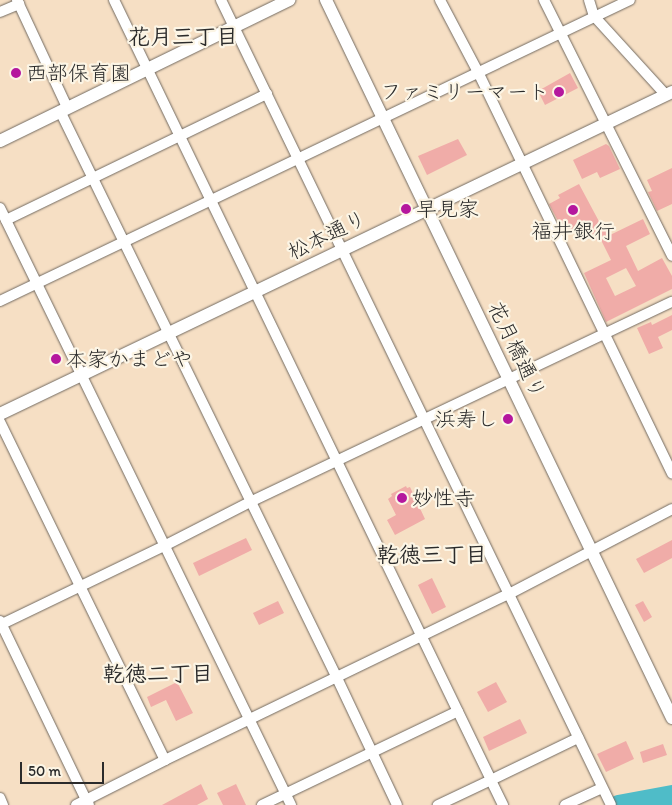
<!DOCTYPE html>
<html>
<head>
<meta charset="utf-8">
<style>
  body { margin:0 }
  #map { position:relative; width:672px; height:805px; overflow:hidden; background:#f6dfc4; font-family:Itim,"Klee One",sans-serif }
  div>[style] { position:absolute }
  .river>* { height:20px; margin:-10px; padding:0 10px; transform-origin:10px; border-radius:10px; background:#4fbcc8 }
  .building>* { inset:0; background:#f0aca8 }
  .roads { filter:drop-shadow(0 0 1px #726a61) drop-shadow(0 0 1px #726a61) }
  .minor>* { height:10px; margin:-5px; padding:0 5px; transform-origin:5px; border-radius:5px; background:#fff }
  .tertiary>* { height:12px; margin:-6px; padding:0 6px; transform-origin:6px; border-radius:6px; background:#fff }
  .dots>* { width:14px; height:14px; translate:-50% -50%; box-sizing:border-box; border:2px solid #fcf5e5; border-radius:50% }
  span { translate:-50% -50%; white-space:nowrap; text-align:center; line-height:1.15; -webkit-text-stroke:4.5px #fcf5e5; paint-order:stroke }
  .poi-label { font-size:21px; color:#2b2b2b }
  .left { translate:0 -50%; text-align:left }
  .right { translate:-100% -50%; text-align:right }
  .street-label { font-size:21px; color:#2b2b2b }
  .neighbourhood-label { font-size:22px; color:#2b2b2b; font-weight:700 }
  .scale { position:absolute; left:20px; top:762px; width:84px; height:22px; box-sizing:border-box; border:2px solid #2b2b2b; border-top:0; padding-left:6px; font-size:15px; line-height:18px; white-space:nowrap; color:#2b2b2b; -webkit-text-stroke:4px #fcf5e5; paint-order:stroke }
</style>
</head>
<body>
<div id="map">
  <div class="river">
    <div style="left:618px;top:805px;width:55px;rotate:-10.5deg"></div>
  </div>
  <div class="building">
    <div style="clip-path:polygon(570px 73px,578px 88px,545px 105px,538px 91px)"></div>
    <div style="clip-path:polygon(458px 139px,467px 155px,427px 175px,418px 156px)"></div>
    <div style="clip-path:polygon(606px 144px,609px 146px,620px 169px,600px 178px,597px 172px,582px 179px,573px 160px)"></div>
    <div style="clip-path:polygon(672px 168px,672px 204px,657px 211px,648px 192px,652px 191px,647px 180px)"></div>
    <div style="clip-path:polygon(evenodd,579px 184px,602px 227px,605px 226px,610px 235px,643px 219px,650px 234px,626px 246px,638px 271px,662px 258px,672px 276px,672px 289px,606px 322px,584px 273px,611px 260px,601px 240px,597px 241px,585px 224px,565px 234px,549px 204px,560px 198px,558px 195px,579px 184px,626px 268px,636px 286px,615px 296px,606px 278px,626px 268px)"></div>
    <div style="clip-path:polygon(672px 315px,672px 330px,658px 337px,663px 348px,649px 354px,637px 328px,651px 322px,652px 325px)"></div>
    <div style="clip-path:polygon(406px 486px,407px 488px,410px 487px,425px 519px,395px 535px,387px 520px,396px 515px,388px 499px,392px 496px,391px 494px)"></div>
    <div style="clip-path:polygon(246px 538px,252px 550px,199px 576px,193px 563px)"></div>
    <div style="clip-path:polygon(672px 540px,672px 558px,644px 573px,636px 559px)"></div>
    <div style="clip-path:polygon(432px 578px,446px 607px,432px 614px,418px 585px)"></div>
    <div style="clip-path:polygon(278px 601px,284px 613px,259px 625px,253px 613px)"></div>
    <div style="clip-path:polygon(643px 601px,652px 617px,644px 622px,635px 605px)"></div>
    <div style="clip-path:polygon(177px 682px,193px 713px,176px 721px,166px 700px,151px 707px,147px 697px)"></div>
    <div style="clip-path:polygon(496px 682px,507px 702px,488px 712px,477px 692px)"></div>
    <div style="clip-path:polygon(520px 719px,527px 733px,489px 751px,483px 737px)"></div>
    <div style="clip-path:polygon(626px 741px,634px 759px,606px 772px,597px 754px)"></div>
    <div style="clip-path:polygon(663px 744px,667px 755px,643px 763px,640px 752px)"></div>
    <div style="clip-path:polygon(201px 784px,208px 799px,197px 805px,162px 805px)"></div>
    <div style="clip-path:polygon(236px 784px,246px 805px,223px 805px,217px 793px)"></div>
  </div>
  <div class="roads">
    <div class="minor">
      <div style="left:17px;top:0;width:118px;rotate:65deg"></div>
      <div style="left:114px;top:0;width:866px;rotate:64.2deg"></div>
      <div style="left:491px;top:780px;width:59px;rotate:154.7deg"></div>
      <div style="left:221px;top:0;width:894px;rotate:64.15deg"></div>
      <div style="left:440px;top:0;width:81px;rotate:62.2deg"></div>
      <div style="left:478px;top:72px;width:446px;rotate:64.2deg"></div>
      <div style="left:544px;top:0;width:286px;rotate:63.4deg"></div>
      <div style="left:589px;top:0;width:17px;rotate:73deg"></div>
      <div style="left:594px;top:16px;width:107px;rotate:47.7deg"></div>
      <div style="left:0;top:12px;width:21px;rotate:-23deg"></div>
      <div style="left:60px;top:111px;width:631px;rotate:63.96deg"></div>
      <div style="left:337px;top:678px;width:140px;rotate:64.7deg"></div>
      <div style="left:0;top:208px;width:664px;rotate:64.01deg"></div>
      <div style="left:6px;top:220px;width:290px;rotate:-25.8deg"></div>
      <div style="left:0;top:301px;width:698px;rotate:-25.54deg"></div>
      <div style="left:0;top:422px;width:376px;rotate:64deg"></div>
      <div style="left:0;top:621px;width:199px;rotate:64.3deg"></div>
      <div style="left:0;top:625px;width:182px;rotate:-25.7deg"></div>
      <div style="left:164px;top:546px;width:97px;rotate:-27.1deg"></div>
      <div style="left:250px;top:502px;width:467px;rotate:-25.4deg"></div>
      <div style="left:0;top:798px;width:8px;rotate:67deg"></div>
      <div style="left:76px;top:805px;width:100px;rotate:-26.8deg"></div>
      <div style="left:165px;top:760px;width:382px;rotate:-25.8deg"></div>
      <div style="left:509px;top:594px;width:184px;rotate:-27.5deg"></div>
      <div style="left:262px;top:805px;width:217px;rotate:-25.6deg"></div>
      <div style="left:503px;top:805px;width:28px;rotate:-116deg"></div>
      <div style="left:491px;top:780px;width:97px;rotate:-25.8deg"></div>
      <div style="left:565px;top:805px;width:41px;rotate:-24.7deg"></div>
    </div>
    <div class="tertiary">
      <div style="left:326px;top:0;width:797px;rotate:64.27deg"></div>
      <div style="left:0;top:141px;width:322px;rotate:-26deg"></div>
      <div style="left:0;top:414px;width:745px;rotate:-25.6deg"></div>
      <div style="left:86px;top:800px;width:5px;rotate:68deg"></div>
    </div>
  </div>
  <div class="dots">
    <div style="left:16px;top:73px;background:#b5179e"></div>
    <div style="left:559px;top:92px;background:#b5179e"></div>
    <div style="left:406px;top:209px;background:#b5179e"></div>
    <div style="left:573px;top:210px;background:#b5179e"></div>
    <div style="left:56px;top:359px;background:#b5179e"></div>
    <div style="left:508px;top:419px;background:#b5179e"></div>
    <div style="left:402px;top:498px;background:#b5179e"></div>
  </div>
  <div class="poi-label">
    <span class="left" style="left:26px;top:73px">西部保育園</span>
    <span class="right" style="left:549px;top:92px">ファミリーマート</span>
    <span class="left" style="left:416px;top:209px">早見家</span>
    <span style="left:573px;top:231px">福井銀行</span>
    <span class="left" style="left:66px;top:359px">本家かまどや</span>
    <span class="right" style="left:498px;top:419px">浜寿し</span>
    <span class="left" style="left:412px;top:498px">妙性寺</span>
  </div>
  <div class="street-label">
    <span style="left:327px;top:235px;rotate:-26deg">松本通り</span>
    <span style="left:517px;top:350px;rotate:64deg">花月橋通り</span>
  </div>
  <div class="neighbourhood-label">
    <span style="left:183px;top:37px">花月三丁目</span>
    <span style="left:432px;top:555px">乾徳三丁目</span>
    <span style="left:158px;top:674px">乾徳二丁目</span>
  </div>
  <div class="scale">50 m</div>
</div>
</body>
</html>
